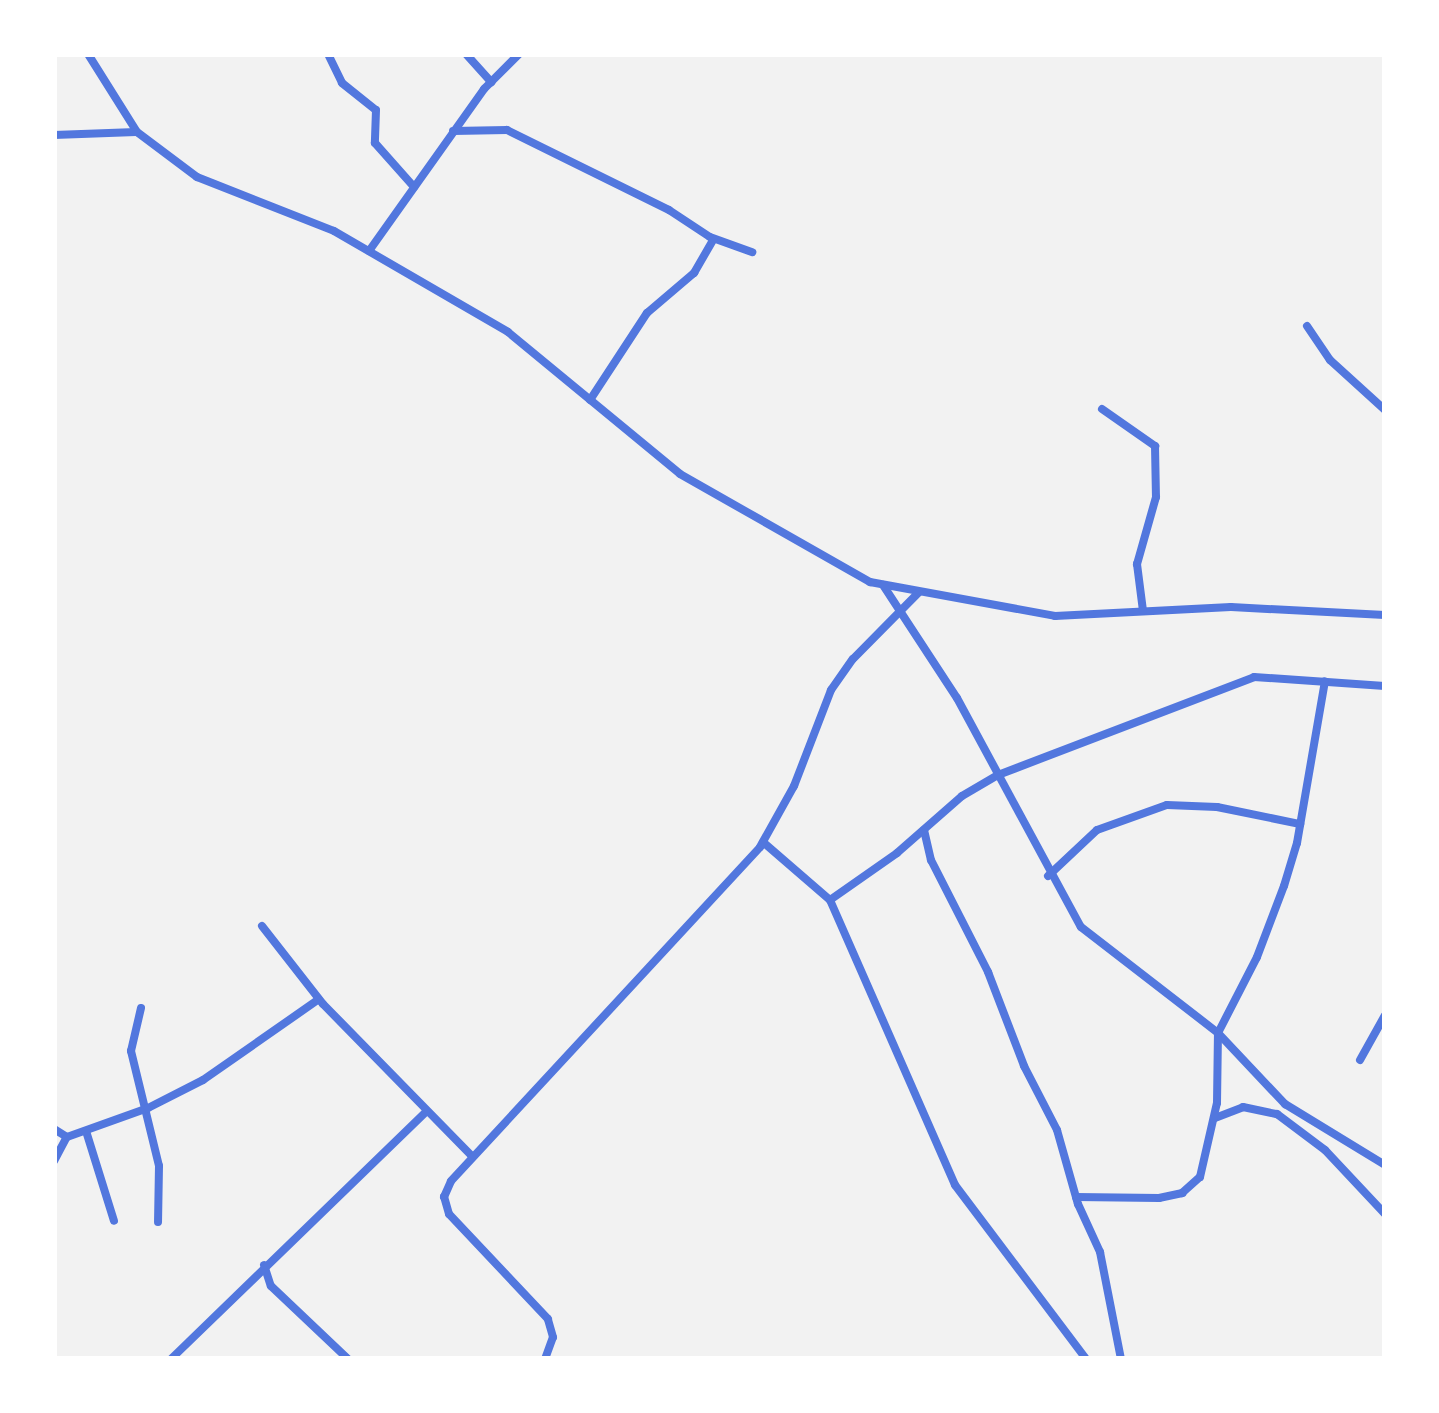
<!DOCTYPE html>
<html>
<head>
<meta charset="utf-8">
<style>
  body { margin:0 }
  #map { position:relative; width:1439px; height:1413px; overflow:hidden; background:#f2f2f2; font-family:"PT Sans Narrow",sans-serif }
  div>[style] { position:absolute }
  .minor>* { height:8px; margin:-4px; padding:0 4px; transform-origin:4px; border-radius:4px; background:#5277de }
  span { translate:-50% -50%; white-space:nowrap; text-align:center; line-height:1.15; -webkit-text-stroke:12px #fff; paint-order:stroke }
  .frame { position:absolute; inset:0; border:57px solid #fff; pointer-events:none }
</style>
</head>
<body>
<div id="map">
  <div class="minor">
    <div style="left:88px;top:54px;width:92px;rotate:57.9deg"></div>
    <div style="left:137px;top:132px;width:75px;rotate:36.9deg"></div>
    <div style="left:197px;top:177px;width:147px;rotate:21.5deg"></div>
    <div style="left:334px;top:231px;width:201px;rotate:30.1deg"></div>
    <div style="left:508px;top:332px;width:223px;rotate:39.5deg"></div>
    <div style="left:680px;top:474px;width:219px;rotate:29.6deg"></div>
    <div style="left:870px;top:582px;width:188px;rotate:10.4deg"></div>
    <div style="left:1055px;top:616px;width:176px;rotate:-2.9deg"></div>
    <div style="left:1231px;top:607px;width:154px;rotate:3deg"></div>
    <div style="left:328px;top:54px;width:32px;rotate:64deg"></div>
    <div style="left:342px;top:83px;width:43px;rotate:38.5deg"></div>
    <div style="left:376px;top:110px;width:33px;rotate:92deg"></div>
    <div style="left:375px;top:143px;width:59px;rotate:48.4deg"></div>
    <div style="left:466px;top:54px;width:38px;rotate:48deg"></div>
    <div style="left:453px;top:131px;width:54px;rotate:-1.1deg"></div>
    <div style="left:507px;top:130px;width:181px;rotate:26.3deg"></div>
    <div style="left:669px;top:210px;width:49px;rotate:33.4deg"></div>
    <div style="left:710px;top:237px;width:45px;rotate:19.7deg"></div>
    <div style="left:54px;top:135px;width:82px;rotate:-2.1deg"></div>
    <div style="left:369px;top:251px;width:199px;rotate:-54.6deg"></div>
    <div style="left:484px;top:89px;width:49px;rotate:-45deg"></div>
    <div style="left:1307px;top:326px;width:41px;rotate:55.9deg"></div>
    <div style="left:1330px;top:360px;width:74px;rotate:42.3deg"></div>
    <div style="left:590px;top:400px;width:104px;rotate:-56.8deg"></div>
    <div style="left:647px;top:313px;width:62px;rotate:-40.4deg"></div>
    <div style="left:694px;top:273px;width:39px;rotate:-60deg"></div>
    <div style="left:1102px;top:409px;width:65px;rotate:34.9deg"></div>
    <div style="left:1155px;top:446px;width:51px;rotate:88.9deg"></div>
    <div style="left:1156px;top:497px;width:70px;rotate:105.8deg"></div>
    <div style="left:1137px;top:564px;width:47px;rotate:82.7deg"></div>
    <div style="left:883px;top:585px;width:135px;rotate:56.8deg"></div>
    <div style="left:957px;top:698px;width:260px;rotate:61.6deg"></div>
    <div style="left:1081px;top:927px;width:173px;rotate:37.7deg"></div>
    <div style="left:1218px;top:1033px;width:98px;rotate:46.7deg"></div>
    <div style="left:1285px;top:1104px;width:117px;rotate:31.4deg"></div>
    <div style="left:924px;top:830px;width:31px;rotate:77deg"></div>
    <div style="left:931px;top:860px;width:126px;rotate:63deg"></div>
    <div style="left:988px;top:972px;width:101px;rotate:69deg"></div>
    <div style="left:1024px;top:1066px;width:72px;rotate:62.7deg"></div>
    <div style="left:1057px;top:1130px;width:77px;rotate:74.2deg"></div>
    <div style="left:1078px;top:1204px;width:53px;rotate:65.4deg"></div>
    <div style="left:1100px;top:1252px;width:109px;rotate:78.9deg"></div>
    <div style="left:763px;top:842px;width:89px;rotate:40.9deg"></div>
    <div style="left:830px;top:900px;width:311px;rotate:66.3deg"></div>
    <div style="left:955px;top:1185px;width:218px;rotate:53deg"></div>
    <div style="left:1048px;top:876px;width:67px;rotate:-43.2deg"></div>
    <div style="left:1097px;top:830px;width:74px;rotate:-19.7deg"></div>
    <div style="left:1167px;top:805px;width:50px;rotate:2.3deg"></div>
    <div style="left:1217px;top:807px;width:85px;rotate:11.6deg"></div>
    <div style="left:830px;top:900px;width:82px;rotate:-35deg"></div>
    <div style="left:897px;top:853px;width:86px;rotate:-41.2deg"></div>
    <div style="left:962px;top:796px;width:42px;rotate:-30.3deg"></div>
    <div style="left:998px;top:775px;width:274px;rotate:-20.9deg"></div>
    <div style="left:1254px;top:677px;width:131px;rotate:3.9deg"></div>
    <div style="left:262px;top:926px;width:99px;rotate:52deg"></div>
    <div style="left:323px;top:1004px;width:211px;rotate:45.6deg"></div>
    <div style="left:141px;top:1008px;width:44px;rotate:103.1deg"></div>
    <div style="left:131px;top:1051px;width:118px;rotate:76.3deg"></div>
    <div style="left:159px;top:1166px;width:56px;rotate:91deg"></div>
    <div style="left:1360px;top:1060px;width:51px;rotate:-60.9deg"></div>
    <div style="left:1215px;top:1118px;width:30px;rotate:-21deg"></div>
    <div style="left:1243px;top:1107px;width:35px;rotate:12deg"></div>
    <div style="left:1277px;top:1114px;width:60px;rotate:36.9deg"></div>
    <div style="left:1325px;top:1150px;width:88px;rotate:46.8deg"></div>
    <div style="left:54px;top:1129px;width:15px;rotate:32deg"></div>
    <div style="left:67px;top:1137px;width:86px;rotate:-19.7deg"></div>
    <div style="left:148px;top:1108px;width:62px;rotate:-27deg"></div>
    <div style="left:203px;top:1080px;width:141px;rotate:-34.9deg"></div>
    <div style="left:86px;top:1131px;width:94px;rotate:72.7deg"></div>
    <div style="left:54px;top:1161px;width:27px;rotate:-62deg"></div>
    <div style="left:1076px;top:1197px;width:83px;rotate:0.7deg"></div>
    <div style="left:1159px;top:1198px;width:24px;rotate:-12deg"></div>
    <div style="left:1182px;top:1193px;width:24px;rotate:-42deg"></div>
    <div style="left:1200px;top:1177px;width:76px;rotate:-77.1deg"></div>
    <div style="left:1217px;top:1103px;width:70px;rotate:-89.2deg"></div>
    <div style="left:1218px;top:1033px;width:85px;rotate:-62.8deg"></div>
    <div style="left:1257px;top:957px;width:76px;rotate:-69.2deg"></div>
    <div style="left:1284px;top:886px;width:45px;rotate:-73.2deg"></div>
    <div style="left:1297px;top:843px;width:164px;rotate:-80.2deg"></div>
    <div style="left:264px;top:1265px;width:22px;rotate:72deg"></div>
    <div style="left:271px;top:1286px;width:106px;rotate:43.5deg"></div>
    <div style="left:171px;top:1359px;width:355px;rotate:-44.1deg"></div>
    <div style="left:545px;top:1359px;width:23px;rotate:-70deg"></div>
    <div style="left:553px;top:1337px;width:19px;rotate:-106deg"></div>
    <div style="left:548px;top:1319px;width:144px;rotate:-133.3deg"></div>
    <div style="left:449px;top:1214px;width:18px;rotate:-106deg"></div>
    <div style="left:444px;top:1197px;width:17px;rotate:-66deg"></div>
    <div style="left:451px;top:1181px;width:455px;rotate:-47.2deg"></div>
    <div style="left:760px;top:847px;width:70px;rotate:-60.9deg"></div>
    <div style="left:794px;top:786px;width:103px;rotate:-68.9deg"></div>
    <div style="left:831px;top:690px;width:38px;rotate:-55deg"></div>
    <div style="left:853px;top:659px;width:94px;rotate:-45.4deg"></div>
  </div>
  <div class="frame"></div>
</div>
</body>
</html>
